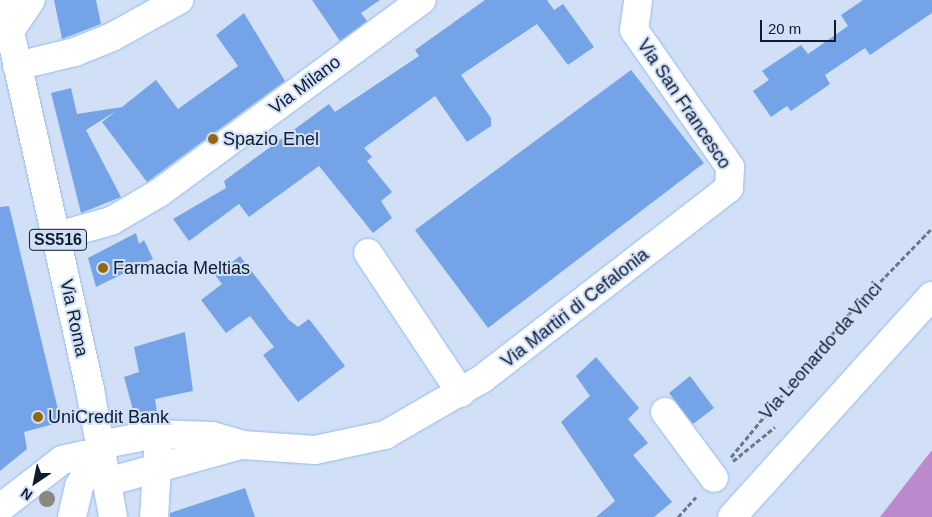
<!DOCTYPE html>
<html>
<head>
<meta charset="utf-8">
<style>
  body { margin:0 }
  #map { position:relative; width:932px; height:517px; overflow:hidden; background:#d1e0f7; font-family:Arial,sans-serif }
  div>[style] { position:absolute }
  .water>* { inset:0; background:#bc89cd }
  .building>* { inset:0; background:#75a3e7 }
  .path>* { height:3px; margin-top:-1.5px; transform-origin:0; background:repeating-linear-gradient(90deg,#6a788d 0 5px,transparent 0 7.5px) }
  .roads { filter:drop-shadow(0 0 1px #95baef) drop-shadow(0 0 1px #95baef) }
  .minor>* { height:28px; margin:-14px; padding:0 14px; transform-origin:14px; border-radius:14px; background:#fff }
  .major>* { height:28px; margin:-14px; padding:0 14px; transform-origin:14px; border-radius:14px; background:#fff }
  .trees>* { width:16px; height:16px; margin:-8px; border-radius:50%; background:#8c877f }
  .dots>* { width:14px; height:14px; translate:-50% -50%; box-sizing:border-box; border:2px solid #d1e0f7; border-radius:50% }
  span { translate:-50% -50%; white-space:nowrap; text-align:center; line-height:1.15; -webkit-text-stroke:4px #d1e0f7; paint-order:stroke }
  .shield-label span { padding:1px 4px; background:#d1e0f7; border:1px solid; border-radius:4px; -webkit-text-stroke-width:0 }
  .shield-label { font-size:16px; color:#0f1c30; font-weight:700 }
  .street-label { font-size:18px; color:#0f1c30 }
  .poi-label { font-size:18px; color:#0f1c30 }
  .left { translate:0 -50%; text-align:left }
  .north { position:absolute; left:10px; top:457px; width:50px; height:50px; -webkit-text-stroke:4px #d1e0f7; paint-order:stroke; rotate:214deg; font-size:14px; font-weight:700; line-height:20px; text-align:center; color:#0f1c30 }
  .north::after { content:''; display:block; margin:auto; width:18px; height:22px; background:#0f1c30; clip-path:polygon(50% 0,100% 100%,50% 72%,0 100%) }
  .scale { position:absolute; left:760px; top:20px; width:76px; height:22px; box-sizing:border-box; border:2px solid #0f1c30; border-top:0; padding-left:6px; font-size:15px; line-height:18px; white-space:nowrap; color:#0f1c30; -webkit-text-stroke:4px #d1e0f7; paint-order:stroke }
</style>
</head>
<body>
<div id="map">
  <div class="water">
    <div style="clip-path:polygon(932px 450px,932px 517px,880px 517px)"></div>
  </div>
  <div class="building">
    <div style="clip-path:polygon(54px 0,96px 0,101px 24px,62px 39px)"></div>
    <div style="clip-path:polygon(312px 0,380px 0,361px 13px,367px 21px,340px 41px)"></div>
    <div style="clip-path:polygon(485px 0,547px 0,554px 10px,563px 4px,594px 47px,568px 65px,537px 24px,461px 75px,491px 118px,491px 126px,467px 142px,435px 96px,364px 148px,372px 157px,367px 161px,392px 192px,381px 201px,392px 218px,373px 233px,319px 166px,249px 217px,239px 204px,189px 241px,173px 219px,226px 188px,224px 181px,329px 104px,335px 112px,419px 56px,415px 50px)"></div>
    <div style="clip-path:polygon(863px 0,932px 0,932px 13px,870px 55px,865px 48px,825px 75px,830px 84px,791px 111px,787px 106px,771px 117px,753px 91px,769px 80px,762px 71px,801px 45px,808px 54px,848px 26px,841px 15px)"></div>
    <div style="clip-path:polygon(244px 13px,285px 81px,147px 182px,102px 122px,116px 111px,86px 130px,121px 197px,81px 213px,51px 93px,71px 88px,77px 114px,122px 107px,156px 80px,178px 109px,238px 66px,216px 35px)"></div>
    <div style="clip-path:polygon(631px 70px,704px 163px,488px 328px,415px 230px)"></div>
    <div style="clip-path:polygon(9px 206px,61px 422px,24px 432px,27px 449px,0 471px,0 207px)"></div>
    <div style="clip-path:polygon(136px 233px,139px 244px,144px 240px,153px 259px,96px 287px,88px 258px)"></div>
    <div style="clip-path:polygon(240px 256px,289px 320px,298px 327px,309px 319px,345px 366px,298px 402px,263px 355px,274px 347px,250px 316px,226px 333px,201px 300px,222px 284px,215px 275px)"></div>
    <div style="clip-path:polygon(185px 332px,193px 391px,155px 399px,157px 413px,136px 421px,124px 377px,139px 372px,134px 347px)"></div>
    <div style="clip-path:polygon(596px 357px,639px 408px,628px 419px,648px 443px,633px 455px,672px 502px,654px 517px,596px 517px,615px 501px,561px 422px,590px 396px,576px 376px)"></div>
    <div style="clip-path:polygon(690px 376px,714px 408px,693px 424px,669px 393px)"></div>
    <div style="clip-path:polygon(245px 488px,255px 517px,170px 517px,170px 513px)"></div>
  </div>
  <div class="path">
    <div style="left:731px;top:457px;width:185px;rotate:-50.5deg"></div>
    <div style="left:849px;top:314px;width:120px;rotate:-46deg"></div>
    <div style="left:733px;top:461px;width:54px;rotate:-39deg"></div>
    <div style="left:678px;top:517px;width:27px;rotate:-48deg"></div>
  </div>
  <div class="roads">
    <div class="minor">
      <div style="left:10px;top:31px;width:37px;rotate:-56deg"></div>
      <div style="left:17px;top:66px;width:60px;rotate:-13.6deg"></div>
      <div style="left:75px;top:52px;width:40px;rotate:-22deg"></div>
      <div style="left:112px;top:37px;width:77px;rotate:-28.9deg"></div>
      <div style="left:57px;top:236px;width:56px;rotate:-15.5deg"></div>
      <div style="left:111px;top:221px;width:56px;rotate:-30.3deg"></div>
      <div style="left:159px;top:193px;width:326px;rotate:-36.3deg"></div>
      <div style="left:368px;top:253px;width:168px;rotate:56.4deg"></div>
      <div style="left:665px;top:412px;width:82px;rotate:53.4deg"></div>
      <div style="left:100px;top:445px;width:57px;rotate:-11.1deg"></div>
      <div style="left:156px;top:434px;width:56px;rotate:2deg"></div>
      <div style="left:212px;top:436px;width:32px;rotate:16deg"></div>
      <div style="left:243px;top:445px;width:72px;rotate:4deg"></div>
      <div style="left:315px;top:450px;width:72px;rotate:-12.1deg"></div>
      <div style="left:385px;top:435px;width:112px;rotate:-30deg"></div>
      <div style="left:482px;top:379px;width:312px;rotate:-37.7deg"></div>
      <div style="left:729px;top:188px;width:21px;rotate:-87deg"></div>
      <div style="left:730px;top:167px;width:167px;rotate:-125deg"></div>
      <div style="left:634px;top:30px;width:30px;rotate:-82deg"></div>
      <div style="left:107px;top:482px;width:139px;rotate:-15.4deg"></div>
      <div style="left:0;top:508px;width:78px;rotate:-37.7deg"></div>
      <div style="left:62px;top:460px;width:22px;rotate:-13deg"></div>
      <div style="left:83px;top:455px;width:12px;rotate:20deg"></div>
      <div style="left:72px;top:517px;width:32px;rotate:-77deg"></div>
      <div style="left:79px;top:486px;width:43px;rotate:-57.4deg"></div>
      <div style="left:154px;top:517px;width:65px;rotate:-86.5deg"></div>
      <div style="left:732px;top:517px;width:298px;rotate:-47.9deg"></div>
    </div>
    <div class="major">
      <div style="left:3px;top:0;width:400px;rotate:77.4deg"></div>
      <div style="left:90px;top:390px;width:129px;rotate:79.7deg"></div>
    </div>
  </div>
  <div class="trees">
    <div style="left:47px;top:499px"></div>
  </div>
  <div class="dots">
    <div style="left:213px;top:139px;background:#926711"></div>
    <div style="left:103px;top:268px;background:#926711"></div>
    <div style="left:38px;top:417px;background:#926711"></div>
  </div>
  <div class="shield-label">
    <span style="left:58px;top:240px">SS516</span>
  </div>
  <div class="street-label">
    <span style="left:305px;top:85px;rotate:-37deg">Via Milano</span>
    <span style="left:684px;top:104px;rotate:56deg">Via San Francesco</span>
    <span style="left:575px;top:308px;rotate:-38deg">Via Martiri di Cefalonia</span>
    <span style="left:74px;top:318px;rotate:78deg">Via Roma</span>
    <span style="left:821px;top:351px;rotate:-49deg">Via Leonardo da Vinci</span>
  </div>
  <div class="poi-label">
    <span class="left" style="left:223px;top:139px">Spazio Enel</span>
    <span class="left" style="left:113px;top:268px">Farmacia Meltias</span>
    <span class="left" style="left:48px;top:417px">UniCredit Bank</span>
  </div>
  <div class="north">N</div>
  <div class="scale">20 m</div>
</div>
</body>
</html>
